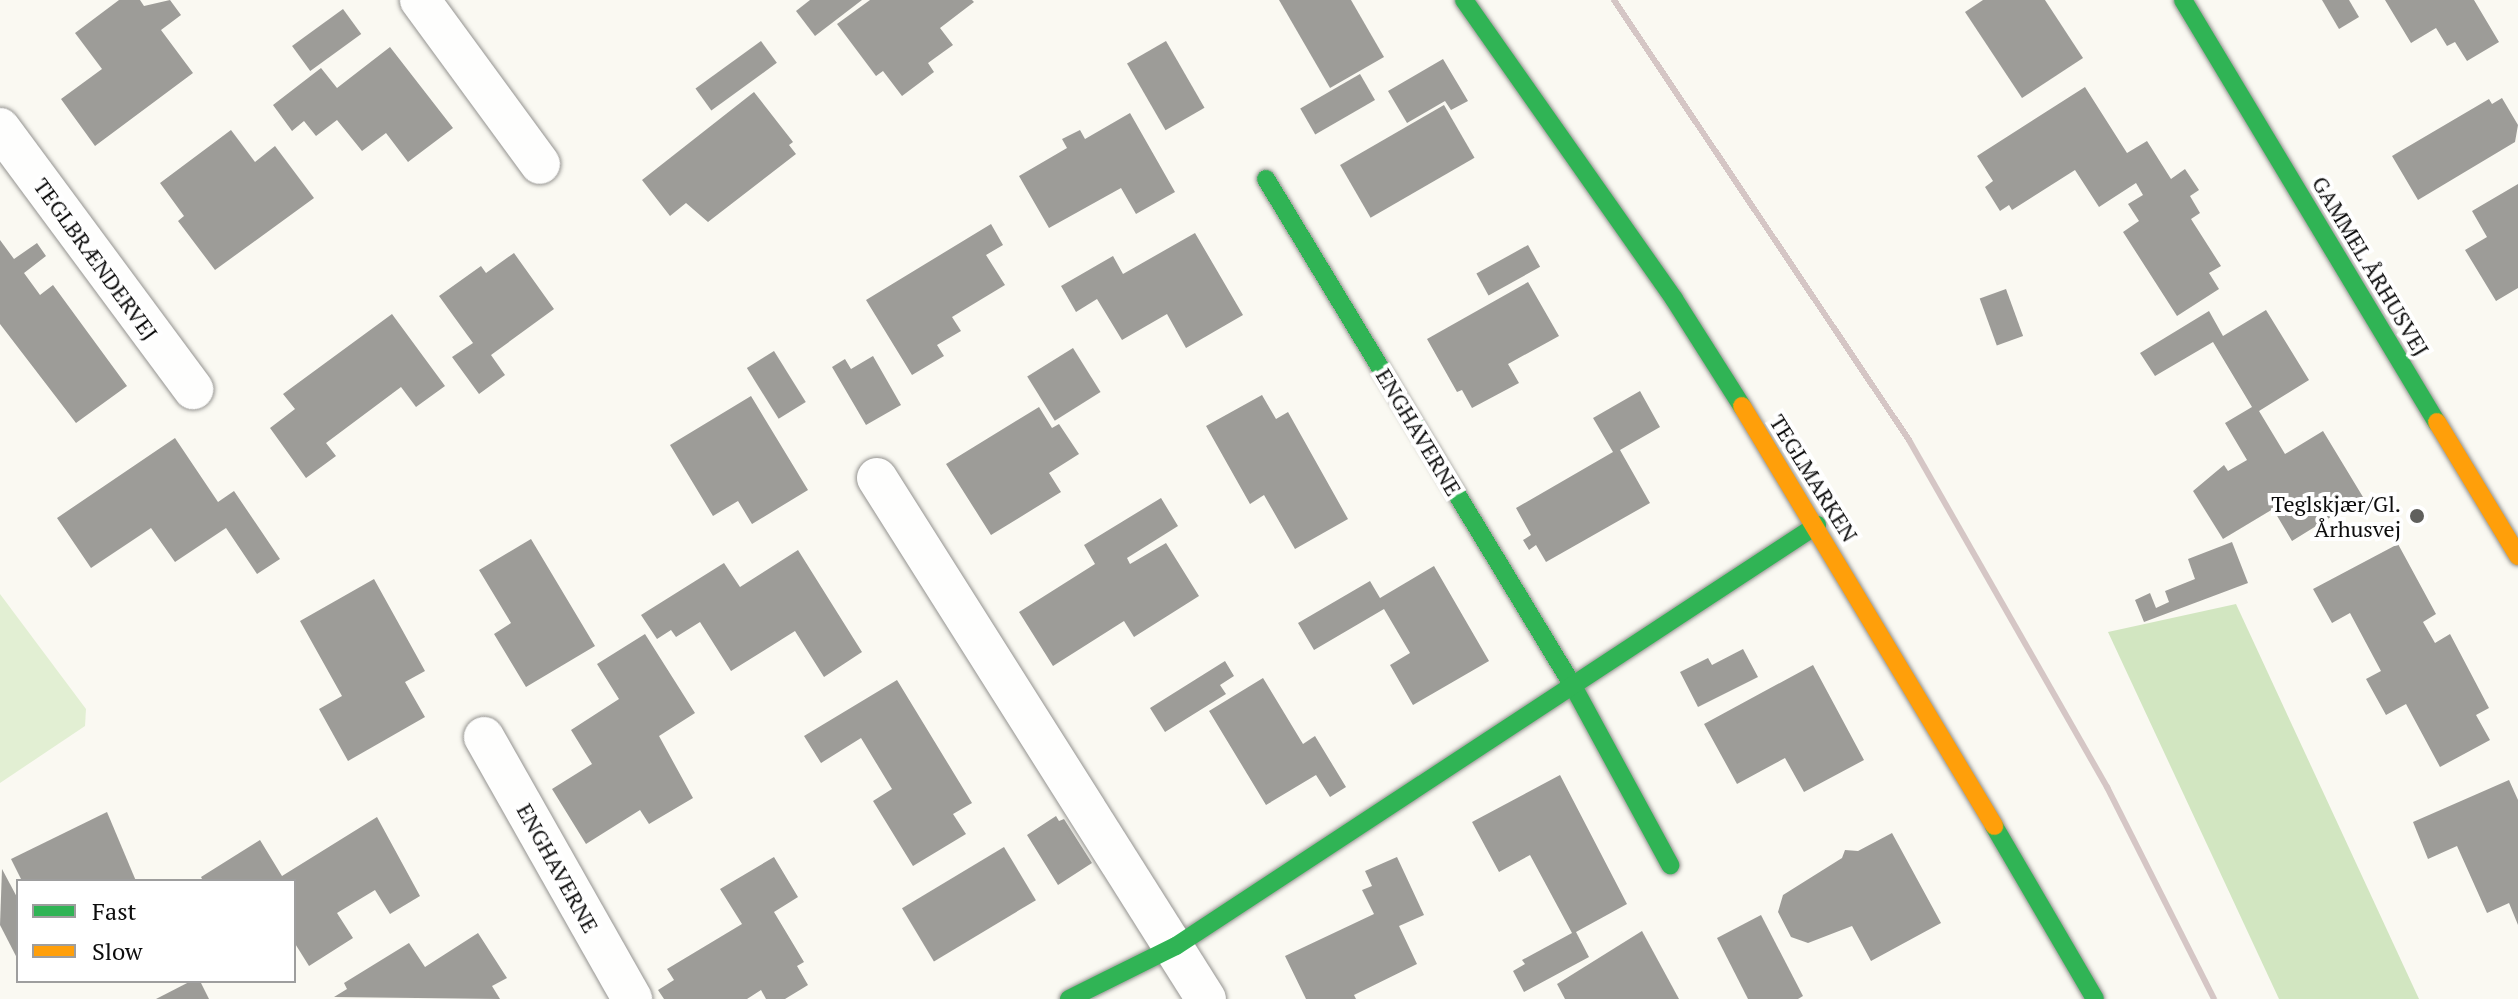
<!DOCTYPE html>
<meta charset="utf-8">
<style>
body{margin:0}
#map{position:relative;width:2518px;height:999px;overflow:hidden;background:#faf9f2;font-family:"PT Serif",serif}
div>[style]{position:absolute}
.green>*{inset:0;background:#e2efd3}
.forest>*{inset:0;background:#d2e6c1}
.building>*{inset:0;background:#9d9c98;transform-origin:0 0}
.roads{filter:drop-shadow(0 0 2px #949390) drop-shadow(0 0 2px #949390)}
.street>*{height:40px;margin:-20px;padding:0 20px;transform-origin:20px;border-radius:20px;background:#fefefd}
.fast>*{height:18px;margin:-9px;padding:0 9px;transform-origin:9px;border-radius:9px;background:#30b455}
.slow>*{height:18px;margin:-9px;padding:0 9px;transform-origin:9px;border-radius:9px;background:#ff9f0a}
.rail>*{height:6px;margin:-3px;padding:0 3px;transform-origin:3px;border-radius:3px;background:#d5c6c5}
.dots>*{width:22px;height:22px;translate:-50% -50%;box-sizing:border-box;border:4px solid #fff;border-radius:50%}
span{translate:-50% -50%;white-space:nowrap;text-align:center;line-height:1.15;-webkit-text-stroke:8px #fff;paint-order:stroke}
.street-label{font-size:22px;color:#0d0d0d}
.poi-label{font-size:22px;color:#0d0d0d}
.right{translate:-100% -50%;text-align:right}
.legend{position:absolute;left:16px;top:879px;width:280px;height:104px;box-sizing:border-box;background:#fff;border:2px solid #9e9e9e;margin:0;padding:10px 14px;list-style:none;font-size:24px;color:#0d0d0d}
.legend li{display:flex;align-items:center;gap:16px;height:40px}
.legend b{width:40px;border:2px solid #9e9e9e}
</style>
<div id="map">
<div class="green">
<div style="clip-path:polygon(0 594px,86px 709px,85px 726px,0 783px)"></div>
</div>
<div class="forest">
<div style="clip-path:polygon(2236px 604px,2419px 999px,2279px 999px,2108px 632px)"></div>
</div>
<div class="building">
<div style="clip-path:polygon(119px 0,140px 0,144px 6px,170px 0,181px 15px,161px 30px,193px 73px,95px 146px,61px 99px,102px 69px,75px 33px)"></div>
<div style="clip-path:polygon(810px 0,862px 0,815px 36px,796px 11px)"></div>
<div style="clip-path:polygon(870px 0,972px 0,974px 2px,940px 28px,953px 45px,928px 63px,934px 72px,902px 96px,883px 71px,876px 76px,837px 24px)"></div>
<div style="clip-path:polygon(1279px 0,1351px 0,1384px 57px,1330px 88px)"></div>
<div style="clip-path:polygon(1983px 0,2045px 0,2083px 58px,2022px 98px,1965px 12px)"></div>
<div style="clip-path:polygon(2322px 0,2349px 0,2359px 17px,2339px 29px)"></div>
<div style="clip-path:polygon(2385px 0,2474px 0,2499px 42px,2467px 61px,2455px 42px,2447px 46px,2436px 28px,2411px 43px)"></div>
<div style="left:343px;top:9px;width:31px;height:63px;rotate:54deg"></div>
<div style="left:761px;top:41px;width:27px;height:81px;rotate:54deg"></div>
<div style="left:1166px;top:41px;width:77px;height:45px;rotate:60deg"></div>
<div style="clip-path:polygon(390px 47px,453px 128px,408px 162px,386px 133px,362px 151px,337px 120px,316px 136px,304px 121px,292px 131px,273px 105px,321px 68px,337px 88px)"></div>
<div style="clip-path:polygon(1443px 59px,1468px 101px,1451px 110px,1445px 101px,1407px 123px,1388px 91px)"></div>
<div style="left:1360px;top:74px;width:30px;height:69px;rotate:60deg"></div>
<div style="clip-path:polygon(2085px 87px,2127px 153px,2147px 141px,2171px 179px,2185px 169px,2199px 190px,2190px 196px,2200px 213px,2191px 219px,2221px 266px,2209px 273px,2219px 289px,2177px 316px,2123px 232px,2139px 221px,2128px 204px,2143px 195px,2136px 183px,2099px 207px,2075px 170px,2012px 210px,2009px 205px,2000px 211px,1985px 187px,1993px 181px,1977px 156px)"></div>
<div style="clip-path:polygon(754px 92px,793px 142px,789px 145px,796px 154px,708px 222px,686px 203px,670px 216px,642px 180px)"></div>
<div style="clip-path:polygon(2502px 98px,2518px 125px,2515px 142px,2418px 200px,2392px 156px,2489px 99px,2492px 104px)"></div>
<div style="left:1444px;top:105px;width:61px;height:120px;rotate:60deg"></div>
<div style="clip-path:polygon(1130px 113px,1175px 192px,1136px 214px,1121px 188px,1049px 228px,1019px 176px,1067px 148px,1062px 139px,1080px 130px,1085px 139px)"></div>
<div style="clip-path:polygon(231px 130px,255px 162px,275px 146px,314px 198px,215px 270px,178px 221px,184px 216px,160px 183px)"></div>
<div style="clip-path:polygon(2518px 184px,2518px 288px,2496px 301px,2465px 250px,2487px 237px,2472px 211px)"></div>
<div style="clip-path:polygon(991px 224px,1003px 245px,986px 255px,1005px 285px,952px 317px,961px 331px,937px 345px,944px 356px,912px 375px,866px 300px)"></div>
<div style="clip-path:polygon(1195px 233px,1243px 315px,1186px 348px,1167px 314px,1122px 340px,1097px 299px,1076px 312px,1061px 286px,1113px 256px,1123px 274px)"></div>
<div style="clip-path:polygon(0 240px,14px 259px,37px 243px,46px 256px,24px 273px,40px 295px,53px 285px,127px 386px,76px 423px,0 324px)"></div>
<div style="left:1528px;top:245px;width:25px;height:59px;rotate:61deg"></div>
<div style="clip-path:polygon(514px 253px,554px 309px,491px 355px,505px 375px,479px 394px,452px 357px,473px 343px,439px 296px,481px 266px,486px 273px)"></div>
<div style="clip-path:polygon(1528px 282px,1559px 336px,1508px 364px,1519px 383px,1472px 408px,1462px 390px,1457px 392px,1427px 339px)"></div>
<div style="left:2006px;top:289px;width:50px;height:28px;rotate:70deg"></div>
<div style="clip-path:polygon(2266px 310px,2309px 380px,2259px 411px,2285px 454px,2323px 431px,2363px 497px,2292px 541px,2273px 509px,2223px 539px,2193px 491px,2224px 465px,2228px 471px,2247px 460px,2225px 423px,2252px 407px,2213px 342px,2155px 376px,2140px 353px,2209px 311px,2223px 336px)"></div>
<div style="clip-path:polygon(392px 314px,445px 386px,416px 407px,401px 387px,326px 443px,336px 456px,306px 478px,270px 428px,295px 409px,283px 394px)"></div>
<div style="left:1073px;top:348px;width:52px;height:54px;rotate:58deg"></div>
<div style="left:774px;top:351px;width:60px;height:32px;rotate:58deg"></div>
<div style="clip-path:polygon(873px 356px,901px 405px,866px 425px,832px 367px,845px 359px,851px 369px)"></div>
<div style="clip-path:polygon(1640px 391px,1660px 427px,1620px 450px,1650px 503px,1546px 562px,1536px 545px,1529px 550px,1523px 540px,1531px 535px,1516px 508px,1613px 452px,1593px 418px)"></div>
<div style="clip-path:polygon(1262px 395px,1276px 419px,1288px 412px,1348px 519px,1295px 549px,1264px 495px,1250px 504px,1206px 426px)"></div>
<div style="clip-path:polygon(751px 396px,808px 490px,752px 524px,738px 501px,713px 516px,670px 445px)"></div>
<div style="clip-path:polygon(1039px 407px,1052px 428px,1059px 424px,1079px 454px,1049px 473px,1061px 492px,991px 535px,946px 464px)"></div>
<div style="clip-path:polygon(175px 438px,218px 502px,234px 491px,280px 559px,257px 574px,226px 528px,175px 562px,151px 528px,91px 568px,57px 518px)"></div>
<div style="clip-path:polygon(1161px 498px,1178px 526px,1127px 558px,1130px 564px,1166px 543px,1199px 596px,1134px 637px,1124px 621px,1053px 666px,1019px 612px,1095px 564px,1084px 545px)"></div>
<div style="clip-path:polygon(531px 539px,595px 646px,526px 687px,494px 634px,511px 623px,479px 570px)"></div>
<div style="clip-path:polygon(2232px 542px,2248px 583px,2144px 622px,2135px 600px,2150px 593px,2156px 608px,2169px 602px,2165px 591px,2195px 579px,2188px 559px)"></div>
<div style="clip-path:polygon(2398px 544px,2436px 614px,2423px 622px,2435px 643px,2450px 634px,2489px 708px,2476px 715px,2490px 740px,2440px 767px,2406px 704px,2386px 715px,2366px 679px,2381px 671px,2350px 613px,2332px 623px,2313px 589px)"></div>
<div style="clip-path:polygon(798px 550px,862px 652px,824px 677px,795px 631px,731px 671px,700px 622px,676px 637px,671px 630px,657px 639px,641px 615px,724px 563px,740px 587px)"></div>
<div style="clip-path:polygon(1434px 566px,1489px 661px,1413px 705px,1390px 665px,1410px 653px,1384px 609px,1314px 650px,1298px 623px,1370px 581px,1380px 598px)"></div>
<div style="clip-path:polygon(374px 579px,425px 671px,405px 682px,425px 717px,348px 761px,319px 709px,342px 696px,300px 621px)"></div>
<div style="clip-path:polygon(645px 634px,695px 713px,659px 736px,693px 798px,649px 824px,640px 810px,586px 844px,552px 789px,592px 764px,571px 730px,619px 699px,597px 664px)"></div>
<div style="clip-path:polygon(1743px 649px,1758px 677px,1698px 707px,1680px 672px,1708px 658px,1712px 665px)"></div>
<div style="clip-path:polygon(1225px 661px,1234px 676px,1220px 685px,1226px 694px,1165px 732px,1150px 708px)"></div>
<div style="clip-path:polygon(1813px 665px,1864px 760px,1804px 792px,1785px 758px,1737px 784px,1704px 724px)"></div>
<div style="clip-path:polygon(1263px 678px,1303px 744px,1315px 736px,1346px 787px,1330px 797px,1316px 775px,1266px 805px,1209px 711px)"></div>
<div style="clip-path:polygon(897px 680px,972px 803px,953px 814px,966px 834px,913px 866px,873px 801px,892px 789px,861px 738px,821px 763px,804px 736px)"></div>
<div style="clip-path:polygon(1560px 775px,1627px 904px,1576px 932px,1589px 957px,1524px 992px,1513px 971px,1525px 964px,1522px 960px,1572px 933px,1530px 855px,1499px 872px,1472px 822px)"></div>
<div style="clip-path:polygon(2509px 780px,2518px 800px,2518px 925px,2509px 903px,2487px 913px,2457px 846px,2428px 859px,2413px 822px)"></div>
<div style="clip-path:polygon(107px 812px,136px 881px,22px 881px,11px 859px)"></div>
<div style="clip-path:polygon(1056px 816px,1059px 821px,1064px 819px,1092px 863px,1058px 885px,1027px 835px)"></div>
<div style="clip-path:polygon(377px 817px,420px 896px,390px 914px,375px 890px,337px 913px,353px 938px,309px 966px,294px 942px,294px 881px,203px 881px,201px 877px,260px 840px,282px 876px)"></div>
<div style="clip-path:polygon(1892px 833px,1941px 923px,1871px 961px,1852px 926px,1808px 943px,1791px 937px,1778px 912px,1783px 895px,1842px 858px,1845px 850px,1858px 851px)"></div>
<div style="left:1004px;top:847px;width:62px;height:119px;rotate:59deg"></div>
<div style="clip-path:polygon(774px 857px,798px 897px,774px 912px,804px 962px,797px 966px,808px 985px,785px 999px,766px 999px,761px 990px,747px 999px,664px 999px,658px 990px,674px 980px,667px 969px,742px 924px,720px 889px)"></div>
<div style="clip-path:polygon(1397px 857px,1424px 915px,1399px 926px,1417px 964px,1354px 995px,1356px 999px,1306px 999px,1285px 956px,1374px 914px,1362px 890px,1372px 886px,1365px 871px)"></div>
<div style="clip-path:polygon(2px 869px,18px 899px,18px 960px,0 925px)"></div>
<div style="clip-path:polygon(1761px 915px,1803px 996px,1798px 999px,1748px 999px,1717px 938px)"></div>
<div style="clip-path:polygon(1642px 931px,1679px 999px,1565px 999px,1557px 984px)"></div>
<div style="clip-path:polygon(478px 933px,507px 978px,492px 986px,500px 999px,334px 997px,347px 989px,344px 983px,409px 943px,425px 967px)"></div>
<div style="clip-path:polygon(191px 981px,200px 981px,209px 999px,156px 999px)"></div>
</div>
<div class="roads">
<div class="street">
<div style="left:420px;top:0;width:203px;rotate:53.8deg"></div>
<div style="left:0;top:128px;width:325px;rotate:53.5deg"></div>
<div style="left:877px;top:478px;width:616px;rotate:57.73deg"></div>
<div style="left:484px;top:737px;width:301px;rotate:60.5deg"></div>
</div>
<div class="fast">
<div style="left:1464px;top:0;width:365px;rotate:54.9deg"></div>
<div style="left:1674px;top:299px;width:127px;rotate:57.6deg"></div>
<div style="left:2183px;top:0;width:493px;rotate:59deg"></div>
<div style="left:1266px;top:179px;width:593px;rotate:58.8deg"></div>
<div style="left:1573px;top:686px;width:204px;rotate:61.5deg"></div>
<div style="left:1994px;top:826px;width:200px;rotate:59.7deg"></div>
<div style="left:1069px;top:999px;width:119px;rotate:-26.4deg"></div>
<div style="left:1176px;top:946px;width:767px;rotate:-33.3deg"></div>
</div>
<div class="slow">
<div style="left:1742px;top:406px;width:490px;rotate:59deg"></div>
<div style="left:2437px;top:422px;width:157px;rotate:58.8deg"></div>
</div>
</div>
<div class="rail">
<div style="left:1614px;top:0;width:530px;rotate:56.16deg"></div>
<div style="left:1909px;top:440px;width:400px;rotate:60.3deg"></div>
<div style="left:2107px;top:787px;width:237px;rotate:63.2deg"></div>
</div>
<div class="dots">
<div style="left:2417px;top:516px;background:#60605d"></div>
</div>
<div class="street-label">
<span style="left:96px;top:259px;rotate:54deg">TEGLBRÆNDERVEJ</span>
<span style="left:2371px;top:266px;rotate:59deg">GAMMEL ÅRHUSVEJ</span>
<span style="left:1419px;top:432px;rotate:59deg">ENGHAVERNE</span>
<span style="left:1814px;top:478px;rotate:58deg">TEGLMARKEN</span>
<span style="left:558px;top:868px;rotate:61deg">ENGHAVERNE</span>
</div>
<div class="poi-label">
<span class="right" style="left:2401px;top:516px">Teglskjær/Gl.<br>Århusvej</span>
</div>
<ul class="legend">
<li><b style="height:10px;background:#30b455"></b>Fast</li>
<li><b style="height:10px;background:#ff9f0a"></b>Slow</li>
</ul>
</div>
